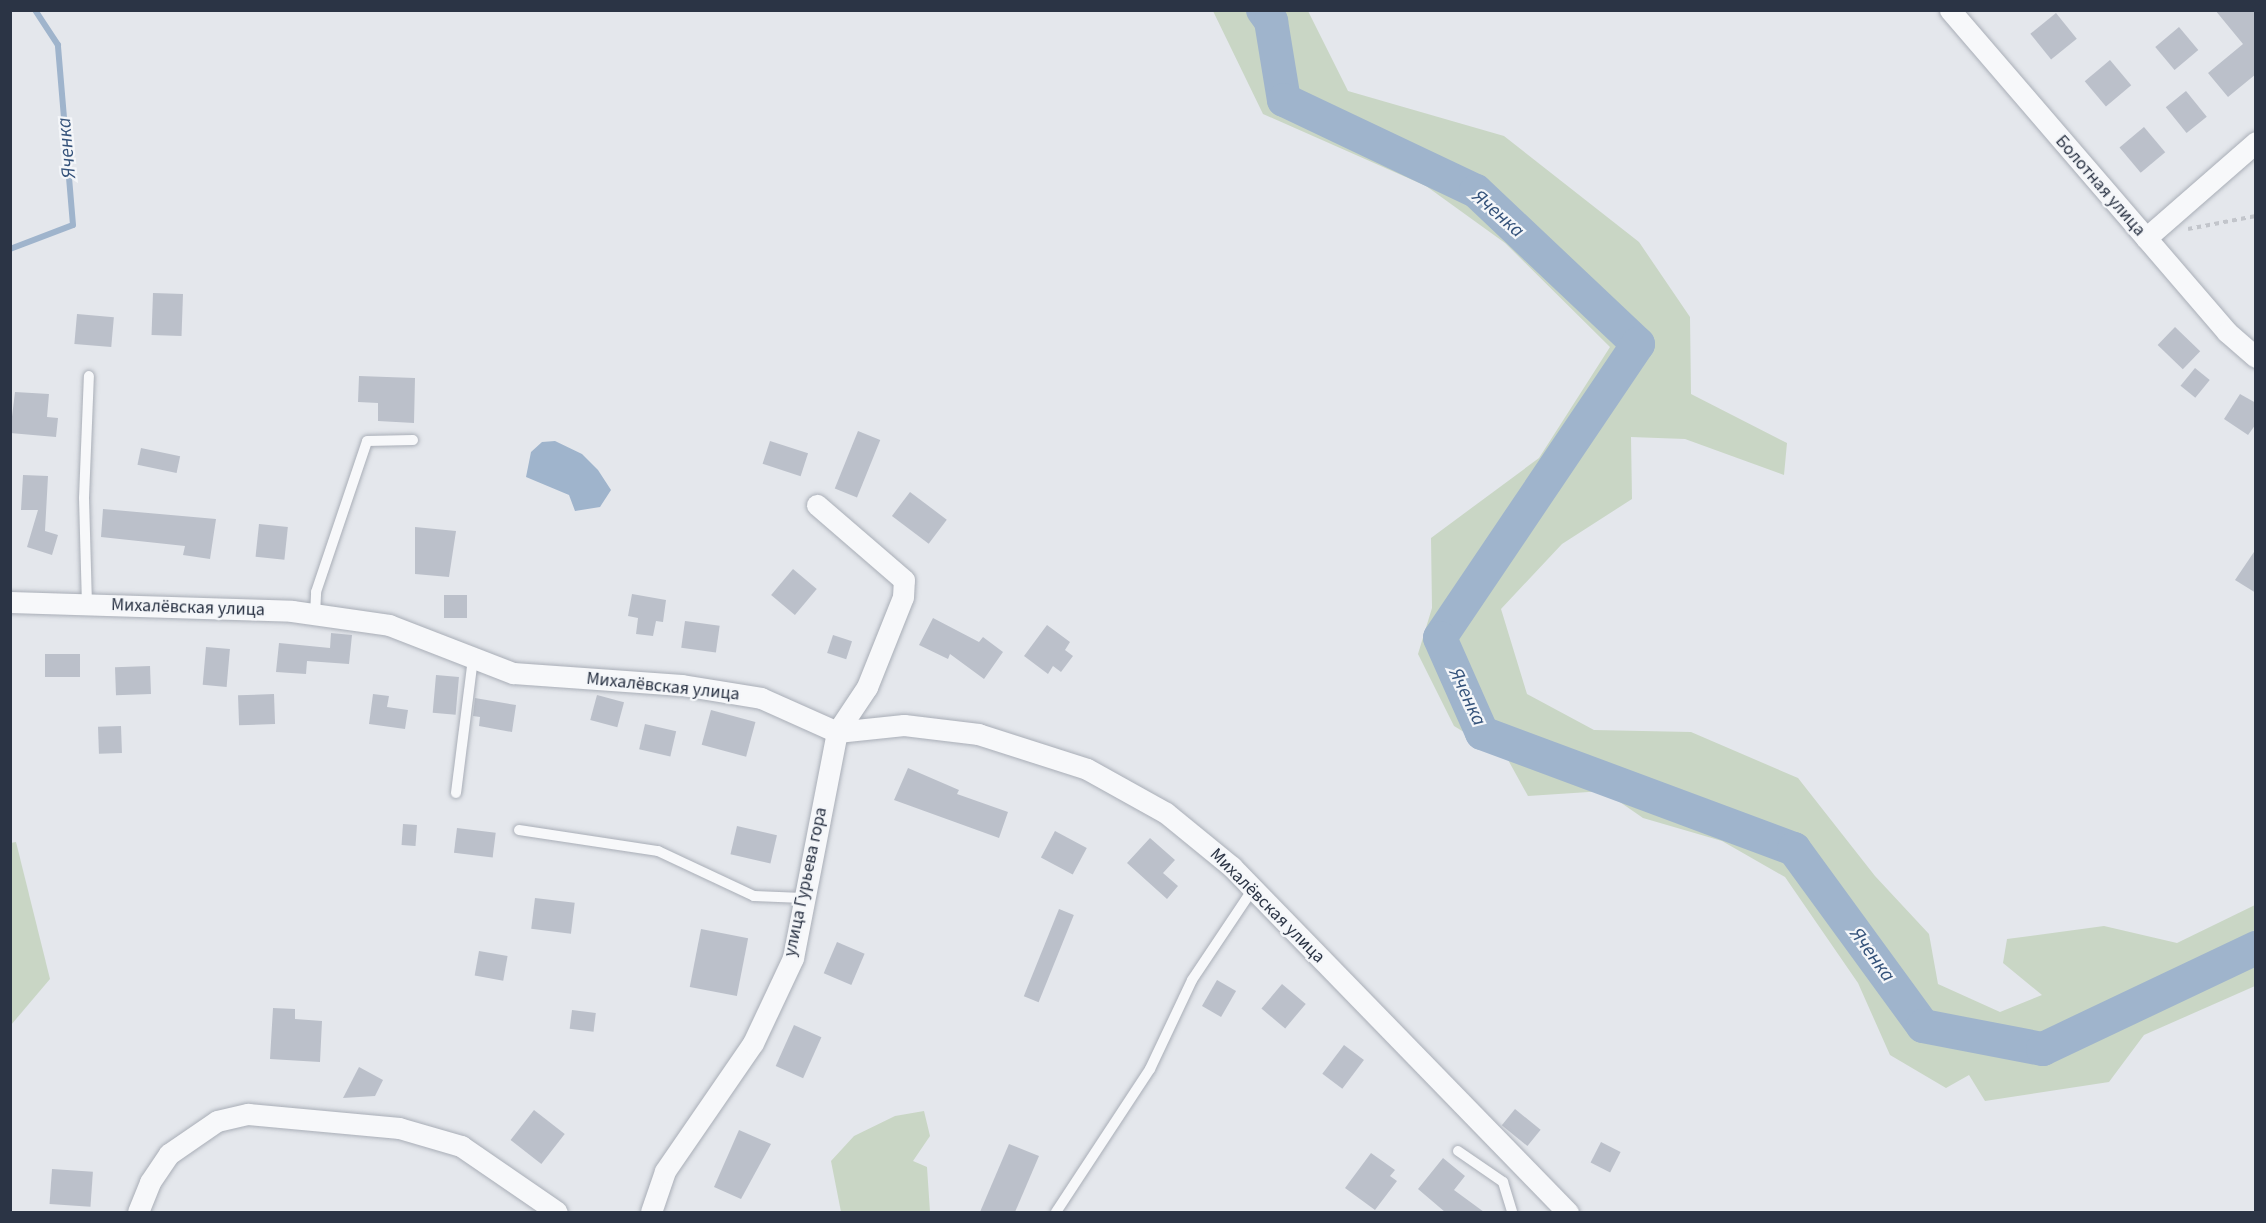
<!DOCTYPE html>
<meta charset="utf-8">
<style>
body{margin:0}
#map{position:relative;width:2266px;height:1223px;overflow:hidden;background:#e4e7ec;font-family:"Source Sans 3",sans-serif}
div>[style]{position:absolute}
.green>*{inset:0;background:#c9d6c5}
.water>*{inset:0;background:#9fb4cc}
.stream>*{height:6px;margin:-3px;padding:0 3px;transform-origin:3px;border-radius:3px;background:#9fb4cc}
.river>*{height:34px;margin:-17px;padding:0 17px;transform-origin:17px;border-radius:17px;background:#9fb4cc}
.building>*{inset:0;background:#bbc0ca;transform-origin:0 0}
.path>*{height:4px;margin-top:-2px;transform-origin:0;background:repeating-linear-gradient(90deg,#c2c5cb 0 4.5px,transparent 0 9px)}
.roads{filter:drop-shadow(0 0 2px #a9aeb7) drop-shadow(0 0 2px #a9aeb7)}
.lane>*{height:10px;margin:-5px;padding:0 5px;transform-origin:5px;border-radius:5px;background:#f7f8fa}
.street>*{height:21px;margin:-10.5px;padding:0 10.5px;transform-origin:10.5px;border-radius:10.5px;background:#f7f8fa}
span{translate:-50% -50%;white-space:nowrap;text-align:center;line-height:1.15;-webkit-text-stroke:4.5px #f4f6f9;paint-order:stroke}
.street-label{font-size:18px;color:#2b3445}
.water-label{font-size:20px;color:#34527a;font-style:italic}
.frame{position:absolute;inset:0;border:12px solid #2b3445;pointer-events:none}
</style>
<div id="map">
<div class="green">
<div style="clip-path:polygon(1213px 11px,1308px 11px,1348px 91px,1504px 136px,1639px 242px,1690px 317px,1691px 394px,1787px 443px,1784px 475px,1685px 439px,1631px 437px,1632px 499px,1562px 544px,1501px 609px,1527px 694px,1594px 730px,1691px 732px,1798px 778px,1875px 876px,1929px 934px,1938px 984px,2000px 1012px,2042px 995px,2003px 963px,2007px 939px,2104px 926px,2177px 943px,2255px 905px,2255px 986px,2144px 1035px,2109px 1082px,1985px 1101px,1969px 1075px,1946px 1088px,1890px 1055px,1858px 983px,1785px 877px,1722px 841px,1643px 818px,1604px 791px,1528px 796px,1507px 758px,1454px 726px,1418px 654px,1432px 608px,1431px 538px,1539px 458px,1610px 347px,1505px 243px,1426px 186px,1263px 114px)"></div>
<div style="clip-path:polygon(16px 842px,50px 979px,11px 1025px,10px 843px)"></div>
<div style="clip-path:polygon(924px 1111px,930px 1136px,913px 1161px,927px 1167px,930px 1212px,841px 1212px,831px 1161px,854px 1136px,895px 1116px)"></div>
</div>
<div class="water">
<div style="clip-path:polygon(555px 441px,582px 454px,598px 470px,611px 490px,600px 507px,575px 511px,569px 495px,526px 477px,531px 452px,542px 442px)"></div>
</div>
<div class="stream">
<div style="left:10px;top:249px;width:67px;rotate:-20.9deg"></div>
<div style="left:73px;top:225px;width:181px;rotate:-94.8deg"></div>
<div style="left:58px;top:45px;width:42px;rotate:-123.3deg"></div>
</div>
<div class="river">
<div style="left:1263px;top:10px;width:14px;rotate:54deg"></div>
<div style="left:1271px;top:21px;width:80px;rotate:80.7deg"></div>
<div style="left:1284px;top:100px;width:212px;rotate:25.4deg"></div>
<div style="left:1476px;top:191px;width:223px;rotate:43.4deg"></div>
<div style="left:1638px;top:344px;width:354px;rotate:124deg"></div>
<div style="left:1440px;top:638px;width:104px;rotate:66.1deg"></div>
<div style="left:1482px;top:733px;width:333px;rotate:20.4deg"></div>
<div style="left:1794px;top:849px;width:219px;rotate:53.9deg"></div>
<div style="left:1923px;top:1026px;width:122px;rotate:10.9deg"></div>
<div style="left:2043px;top:1049px;width:236px;rotate:-25.4deg"></div>
</div>
<div class="building">
<div style="clip-path:polygon(2215px 10px,2256px 10px,2256px 74px,2228px 97px,2208px 73px,2243px 44px)"></div>
<div style="left:2056px;top:13px;width:33px;height:33px;rotate:51deg"></div>
<div style="left:2179px;top:27px;width:30px;height:31px;rotate:50deg"></div>
<div style="left:2110px;top:60px;width:33px;height:33px;rotate:50deg"></div>
<div style="left:2186px;top:91px;width:33px;height:26px;rotate:51deg"></div>
<div style="left:2144px;top:127px;width:33px;height:32px;rotate:50deg"></div>
<div style="left:153px;top:293px;width:30px;height:42px;rotate:2deg"></div>
<div style="left:77px;top:314px;width:37px;height:30px;rotate:5deg"></div>
<div style="left:2175px;top:327px;width:35px;height:25px;rotate:44deg"></div>
<div style="left:2195px;top:368px;width:19px;height:23px;rotate:39deg"></div>
<div style="clip-path:polygon(359px 376px,415px 378px,414px 423px,378px 421px,378px 403px,358px 402px)"></div>
<div style="clip-path:polygon(15px 392px,49px 394px,47px 417px,58px 418px,56px 437px,10px 433px)"></div>
<div style="clip-path:polygon(2240px 394px,2256px 403px,2256px 424px,2248px 435px,2224px 419px)"></div>
<div style="left:858px;top:431px;width:24px;height:62px;rotate:22deg"></div>
<div style="left:770px;top:441px;width:40px;height:24px;rotate:18deg"></div>
<div style="left:141px;top:448px;width:40px;height:17px;rotate:12deg"></div>
<div style="clip-path:polygon(23px 475px,48px 476px,45px 531px,58px 535px,52px 555px,27px 547px,38px 510px,21px 510px)"></div>
<div style="left:910px;top:492px;width:46px;height:30px;rotate:37deg"></div>
<div style="clip-path:polygon(103px 509px,216px 519px,210px 559px,183px 555px,185px 546px,101px 537px)"></div>
<div style="left:259px;top:524px;width:29px;height:33px;rotate:6deg"></div>
<div style="clip-path:polygon(415px 527px,456px 531px,449px 577px,415px 574px)"></div>
<div style="clip-path:polygon(2256px 549px,2256px 593px,2235px 580px)"></div>
<div style="left:793px;top:569px;width:31px;height:34px;rotate:40deg"></div>
<div style="clip-path:polygon(632px 594px,666px 600px,663px 622px,656px 621px,653px 636px,636px 634px,638px 618px,628px 616px)"></div>
<div style="left:444px;top:595px;width:23px;height:23px"></div>
<div style="clip-path:polygon(933px 618px,979px 642px,983px 637px,1003px 652px,984px 679px,950px 654px,948px 659px,919px 645px)"></div>
<div style="left:685px;top:621px;width:35px;height:27px;rotate:8deg"></div>
<div style="clip-path:polygon(1047px 625px,1070px 642px,1065px 650px,1073px 656px,1061px 672px,1053px 666px,1048px 674px,1024px 656px)"></div>
<div style="clip-path:polygon(331px 633px,352px 635px,349px 664px,307px 661px,306px 674px,276px 672px,279px 643px,330px 648px)"></div>
<div style="left:833px;top:635px;width:20px;height:19px;rotate:18deg"></div>
<div style="left:206px;top:647px;width:24px;height:38px;rotate:5deg"></div>
<div style="left:80px;top:654px;width:23px;height:35px;rotate:90deg"></div>
<div style="left:150px;top:666px;width:28px;height:35px;rotate:88deg"></div>
<div style="left:436px;top:675px;width:23px;height:38px;rotate:5deg"></div>
<div style="left:274px;top:694px;width:30px;height:36px;rotate:88deg"></div>
<div style="clip-path:polygon(373px 694px,389px 696px,387px 707px,408px 710px,405px 729px,369px 724px)"></div>
<div style="left:597px;top:695px;width:28px;height:26px;rotate:15deg"></div>
<div style="clip-path:polygon(475px 698px,516px 705px,512px 732px,479px 726px,480px 717px,473px 716px)"></div>
<div style="left:711px;top:710px;width:46px;height:36px;rotate:15deg"></div>
<div style="left:645px;top:724px;width:32px;height:26px;rotate:13deg"></div>
<div style="left:121px;top:726px;width:27px;height:23px;rotate:88deg"></div>
<div style="clip-path:polygon(908px 768px,959px 790px,957px 794px,1008px 812px,999px 838px,894px 800px)"></div>
<div style="left:403px;top:824px;width:14px;height:21px;rotate:4deg"></div>
<div style="left:737px;top:826px;width:41px;height:29px;rotate:13deg"></div>
<div style="left:457px;top:828px;width:39px;height:25px;rotate:7deg"></div>
<div style="left:1055px;top:831px;width:36px;height:30px;rotate:28deg"></div>
<div style="clip-path:polygon(1150px 838px,1175px 860px,1163px 873px,1178px 886px,1167px 899px,1127px 863px)"></div>
<div style="left:535px;top:898px;width:40px;height:31px;rotate:7deg"></div>
<div style="left:1059px;top:909px;width:16px;height:94px;rotate:22deg"></div>
<div style="left:701px;top:929px;width:48px;height:59px;rotate:11deg"></div>
<div style="left:837px;top:942px;width:30px;height:34px;rotate:23deg"></div>
<div style="left:479px;top:951px;width:29px;height:25px;rotate:10deg"></div>
<div style="left:1217px;top:980px;width:22px;height:30px;rotate:30deg"></div>
<div style="left:1282px;top:984px;width:31px;height:32px;rotate:40deg"></div>
<div style="clip-path:polygon(273px 1008px,295px 1009px,295px 1019px,322px 1021px,320px 1062px,270px 1059px)"></div>
<div style="left:572px;top:1010px;width:24px;height:19px;rotate:7deg"></div>
<div style="left:794px;top:1025px;width:30px;height:45px;rotate:24deg"></div>
<div style="left:1344px;top:1045px;width:25px;height:36px;rotate:37deg"></div>
<div style="clip-path:polygon(359px 1067px,383px 1080px,375px 1096px,343px 1098px)"></div>
<div style="left:1515px;top:1109px;width:33px;height:21px;rotate:39deg"></div>
<div style="left:534px;top:1110px;width:39px;height:38px;rotate:38deg"></div>
<div style="clip-path:polygon(739px 1130px,771px 1144px,741px 1199px,714px 1187px)"></div>
<div style="left:1601px;top:1142px;width:22px;height:23px;rotate:27deg"></div>
<div style="clip-path:polygon(1009px 1144px,1039px 1156px,1015px 1212px,980px 1212px)"></div>
<div style="clip-path:polygon(1371px 1153px,1395px 1170px,1390px 1176px,1397px 1181px,1375px 1210px,1345px 1188px)"></div>
<div style="clip-path:polygon(1443px 1158px,1465px 1176px,1454px 1190px,1484px 1212px,1445px 1212px,1418px 1189px)"></div>
<div style="left:52px;top:1169px;width:41px;height:35px;rotate:4deg"></div>
</div>
<div class="path">
<div style="left:2188px;top:229px;width:69px;rotate:-10.8deg"></div>
</div>
<div class="roads">
<div class="lane">
<div style="left:87px;top:605px;width:107px;rotate:-91.6deg"></div>
<div style="left:84px;top:498px;width:122px;rotate:-87.7deg"></div>
<div style="left:315px;top:614px;width:22px;rotate:-87deg"></div>
<div style="left:316px;top:592px;width:159px;rotate:-71.3deg"></div>
<div style="left:367px;top:441px;width:46px;rotate:-1.2deg"></div>
<div style="left:456px;top:793px;width:136px;rotate:-82.8deg"></div>
<div style="left:519px;top:830px;width:141px;rotate:8.6deg"></div>
<div style="left:658px;top:851px;width:106px;rotate:25.1deg"></div>
<div style="left:754px;top:896px;width:49px;rotate:2.3deg"></div>
<div style="left:1458px;top:1151px;width:55px;rotate:34.6deg"></div>
<div style="left:1503px;top:1182px;width:31px;rotate:73deg"></div>
<div style="left:1056px;top:1212px;width:171px;rotate:-56.7deg"></div>
<div style="left:1150px;top:1069px;width:98px;rotate:-64.7deg"></div>
<div style="left:1192px;top:980px;width:110px;rotate:-56.2deg"></div>
</div>
<div class="street">
<div style="left:1950px;top:10px;width:425px;rotate:49.3deg"></div>
<div style="left:2227px;top:332px;width:38px;rotate:41deg"></div>
<div style="left:2146px;top:238px;width:146px;rotate:-41.1deg"></div>
<div style="left:10px;top:602px;width:282px;rotate:1.8deg"></div>
<div style="left:292px;top:611px;width:98px;rotate:8.2deg"></div>
<div style="left:389px;top:625px;width:133px;rotate:21.2deg"></div>
<div style="left:513px;top:673px;width:169px;rotate:4.1deg"></div>
<div style="left:682px;top:685px;width:80px;rotate:9.3deg"></div>
<div style="left:761px;top:698px;width:83px;rotate:24.1deg"></div>
<div style="left:837px;top:732px;width:67px;rotate:-6deg"></div>
<div style="left:904px;top:725px;width:75px;rotate:6.9deg"></div>
<div style="left:978px;top:734px;width:114px;rotate:17.8deg"></div>
<div style="left:1087px;top:769px;width:90px;rotate:29.1deg"></div>
<div style="left:1166px;top:813px;width:85px;rotate:39.3deg"></div>
<div style="left:1232px;top:867px;width:482px;rotate:45.8deg"></div>
<div style="left:138px;top:1212px;width:32px;rotate:-68deg"></div>
<div style="left:150px;top:1182px;width:34px;rotate:-56deg"></div>
<div style="left:169px;top:1154px;width:58px;rotate:-34.5deg"></div>
<div style="left:217px;top:1121px;width:32px;rotate:-13deg"></div>
<div style="left:248px;top:1114px;width:152px;rotate:5.3deg"></div>
<div style="left:399px;top:1128px;width:65px;rotate:16.2deg"></div>
<div style="left:461px;top:1146px;width:116px;rotate:34.5deg"></div>
<div style="left:651px;top:1212px;width:43px;rotate:-71.1deg"></div>
<div style="left:665px;top:1171px;width:155px;rotate:-55.5deg"></div>
<div style="left:753px;top:1043px;width:94px;rotate:-64.8deg"></div>
<div style="left:793px;top:958px;width:230px;rotate:-79deg"></div>
<div style="left:837px;top:732px;width:54px;rotate:-56.3deg"></div>
<div style="left:867px;top:687px;width:97px;rotate:-68.2deg"></div>
<div style="left:903px;top:597px;width:17px;rotate:-87deg"></div>
<div style="left:904px;top:580px;width:115px;rotate:-139.2deg"></div>
</div>
</div>
<div class="street-label">
<span style="left:2100px;top:186px;rotate:49deg">Болотная улица</span>
<span style="left:188px;top:608px;rotate:2deg">Михалёвская улица</span>
<span style="left:663px;top:687px;rotate:6deg">Михалёвская улица</span>
<span style="left:806px;top:882px;rotate:-78deg">улица Гурьева гора</span>
<span style="left:1267px;top:906px;rotate:45deg">Михалёвская улица</span>
</div>
<div class="water-label">
<span style="left:67px;top:148px;rotate:-95deg">Яченка</span>
<span style="left:1498px;top:214px;rotate:41deg">Яченка</span>
<span style="left:1467px;top:697px;rotate:65deg">Яченка</span>
<span style="left:1872px;top:955px;rotate:54deg">Яченка</span>
</div>
<div class="frame"></div>
</div>
